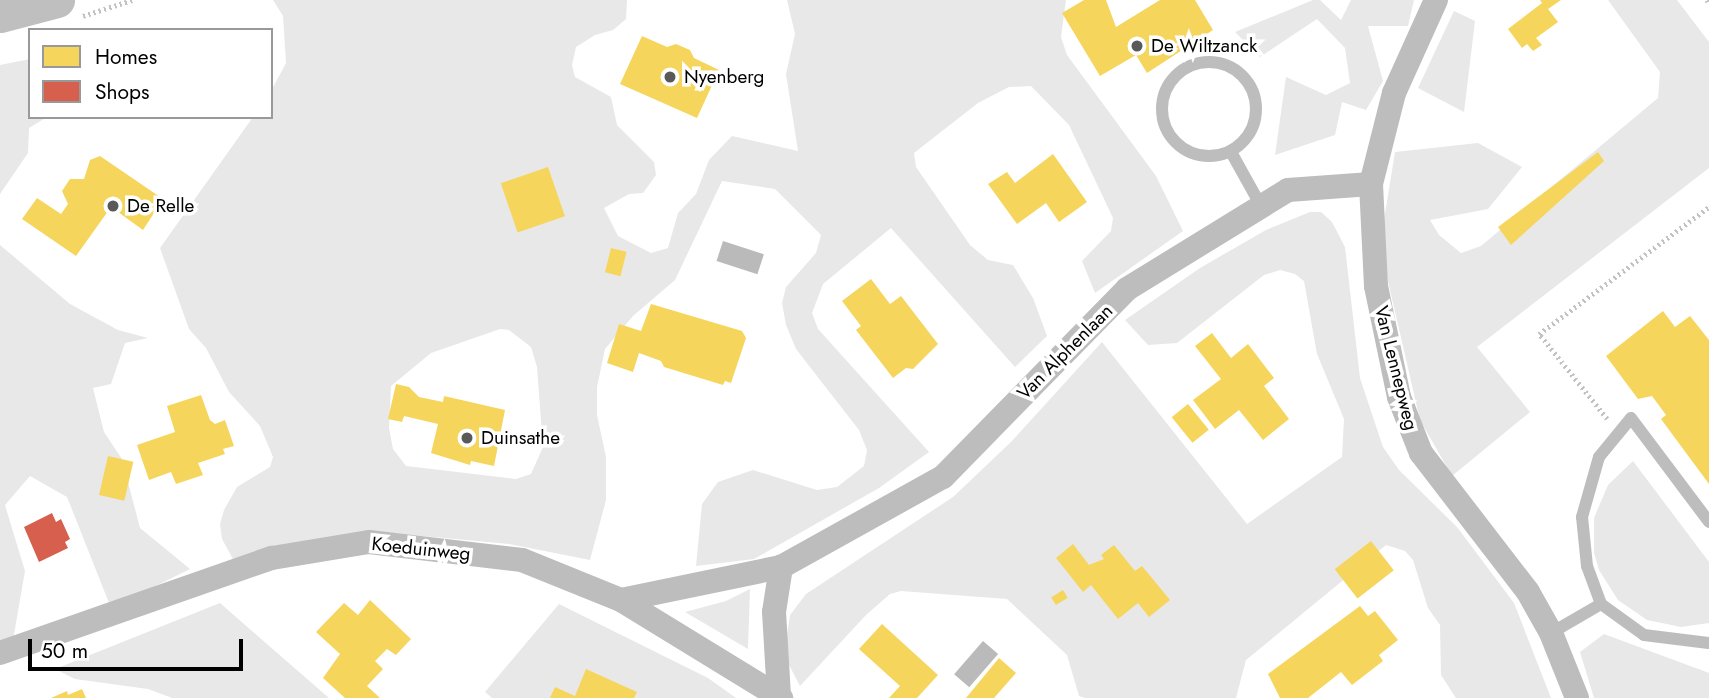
<!DOCTYPE html>
<style>
body{margin:0}
#map{position:relative;width:1709px;height:698px;overflow:hidden;background:#fff;font-family:Jost,sans-serif}
div>[style]{position:absolute}
.green>*{inset:0;background:#e8e8e8}
.water>*{inset:0;background:#bababa;transform-origin:0 0}
.homes>*{inset:0;background:#f6d55c;transform-origin:0 0}
.shops>*{inset:0;background:#d6604d}
.path>*{height:4.5px;margin-top:-2.25px;transform-origin:0;background:repeating-linear-gradient(90deg,#c2c2c2 0 2px,transparent 0 5.5px)}
.service>*{height:12px;margin:-6px;padding:0 6px;transform-origin:6px;border-radius:6px;background:#bdbdbd}
.service>.ring{margin:-6px;padding:0;box-sizing:content-box;background:none;border:12px solid #bdbdbd;border-radius:50%}
.minor>*{height:24px;margin:-12px;padding:0 12px;transform-origin:12px;border-radius:12px;background:#bdbdbd}
.secondary>*{height:35px;margin:-17.5px;padding:0 17.5px;transform-origin:17.5px;border-radius:17.5px;background:#bfbfbf}
.dots>*{width:19px;height:19px;translate:-50% -50%;box-sizing:border-box;border:4px solid #fff;border-radius:50%}
span{translate:-50% -50%;white-space:nowrap;text-align:center;line-height:1.15;-webkit-text-stroke:7px #fff;paint-order:stroke}
.poi-label{font-size:19px;color:#000}
.left{translate:0 -50%;text-align:left}
.street-label{font-size:19px;color:#000}
.legend{position:absolute;left:28px;top:28px;width:245px;height:91px;box-sizing:border-box;background:#fff;border:2px solid #999;margin:0;padding:9px 12px;list-style:none;font-size:21px;color:#000}
.legend li{display:flex;align-items:center;gap:14px;height:35px}
.legend b{width:35px;border:2px solid #999}
.scale{position:absolute;left:28px;top:639px;width:215px;height:32px;box-sizing:border-box;border:4px solid #000;border-top:0;padding-left:9px;font-size:21px;line-height:24px;white-space:nowrap;color:#000;-webkit-text-stroke:5px #fff;paint-order:stroke}
</style>
<div id="map">
<div class="green">
<div style="clip-path:polygon(evenodd,273px 0,627px 0,626px 19px,613px 30px,595px 35px,576px 47px,572px 65px,575px 77px,611px 97px,617px 125px,654px 162px,656px 175px,643px 193px,629px 194px,604px 208px,618px 236px,651px 253px,668px 248px,678px 213px,696px 194px,709px 160px,732px 136px,798px 151px,786px 74px,795px 34px,787px 0,1066px 0,1061px 37px,1067px 55px,1156px 176px,1183px 231px,1095px 293px,1082px 261px,1111px 231px,1113px 218px,1069px 125px,1031px 86px,1009px 87px,978px 103px,914px 153px,916px 167px,970px 245px,988px 260px,1013px 265px,1033px 298px,1047px 336px,1015px 367px,891px 228px,823px 284px,812px 313px,818px 329px,929px 452px,879px 488px,754px 559px,696px 566px,702px 504px,718px 482px,753px 470px,817px 490px,837px 487px,864px 466px,867px 450px,859px 430px,796px 349px,786px 325px,782px 303px,786px 287px,816px 253px,821px 235px,775px 189px,722px 181px,675px 280px,633px 316px,605px 349px,597px 387px,597px 415px,606px 457px,606px 500px,590px 560px,509px 544px,412px 535px,233px 559px,222px 539px,220px 524px,224px 510px,237px 487px,270px 467px,273px 457px,260px 426px,229px 392px,206px 348px,189px 329px,160px 248px,253px 117px,271px 117px,271px 91px,286px 63px,283px 16px,273px 0,500px 329px,509px 330px,531px 347px,537px 367px,543px 447px,531px 474px,516px 479px,406px 466px,393px 449px,389px 428px,391px 386px,431px 353px,500px 329px)"></div>
<div style="clip-path:polygon(1313px 0,1320px 0,1341px 20px,1351px 0,1414px 0,1408px 26px,1368px 26px,1383px 81px,1366px 110px,1342px 102px,1335px 135px,1275px 155px,1286px 77px,1326px 95px,1350px 83px,1345px 48px,1317px 19px,1260px 57px,1235px 32px)"></div>
<div style="clip-path:polygon(1608px 0,1677px 0,1709px 42px,1709px 168px,1477px 347px,1530px 412px,1452px 476px,1420px 420px,1384px 264px,1384px 220px,1395px 152px,1478px 143px,1522px 167px,1488px 209px,1430px 220px,1439px 235px,1461px 253px,1481px 246px,1658px 98px,1660px 72px)"></div>
<div style="clip-path:polygon(1454px 11px,1475px 21px,1464px 112px,1418px 88px)"></div>
<div style="clip-path:polygon(30px 59px,30px 117px,47px 117px,29px 128px,28px 153px,0 194px,0 65px)"></div>
<div style="clip-path:polygon(1310px 212px,1321px 212px,1332px 222px,1345px 247px,1360px 378px,1383px 447px,1399px 470px,1457px 527px,1514px 603px,1551px 698px,1456px 698px,1441px 675px,1440px 625px,1428px 608px,1413px 560px,1405px 551px,1386px 545px,1246px 660px,1236px 698px,1085px 698px,1079px 696px,1067px 655px,1007px 599px,901px 591px,890px 594px,866px 615px,800px 686px,787px 661px,786px 642px,790px 615px,806px 594px,953px 497px,1011px 442px,1102px 342px,1247px 524px,1342px 457px,1344px 419px,1317px 354px,1304px 281px,1295px 274px,1280px 270px,1264px 275px,1177px 343px,1148px 345px,1125px 320px,1200px 268px,1266px 230px)"></div>
<div style="clip-path:polygon(0 245px,70px 304px,118px 330px,148px 338px,125px 343px,111px 384px,93px 388px,104px 432px,122px 459px,140px 528px,190px 569px,111px 608px,67px 497px,30px 476px,5px 505px,25px 571px,12px 646px,0 649px)"></div>
<div style="clip-path:polygon(1633px 461px,1709px 562px,1709px 623px,1681px 627px,1647px 620px,1618px 600px,1599px 570px,1594px 553px,1594px 518px,1608px 485px)"></div>
<div style="clip-path:polygon(750px 589px,748px 649px,685px 612px,726px 601px)"></div>
<div style="clip-path:polygon(220px 603px,329px 698px,172px 698px,148px 689px,75px 679px,55px 669px)"></div>
<div style="clip-path:polygon(559px 604px,708px 678px,736px 698px,492px 698px,485px 692px)"></div>
<div style="clip-path:polygon(1604px 634px,1709px 673px,1709px 698px,1594px 698px,1580px 652px)"></div>
</div>
<div class="water">
<div style="left:723px;top:241px;width:43px;height:21px;rotate:18deg"></div>
<div style="left:983px;top:641px;width:20px;height:44px;rotate:41deg"></div>
</div>
<div class="homes">
<div style="clip-path:polygon(1084px 0,1106px 0,1116px 27px,1160px 0,1195px 0,1213px 30px,1147px 73px,1136px 55px,1100px 76px,1062px 13px)"></div>
<div style="clip-path:polygon(1540px 0,1561px 0,1548px 9px,1558px 22px,1536px 38px,1542px 45px,1533px 51px,1527px 44px,1522px 48px,1508px 29px,1542px 3px)"></div>
<div style="clip-path:polygon(642px 36px,667px 47px,676px 44px,690px 50px,694px 58px,719px 70px,697px 118px,620px 84px)"></div>
<div style="clip-path:polygon(1598px 152px,1604px 161px,1511px 245px,1498px 227px)"></div>
<div style="clip-path:polygon(1053px 154px,1087px 202px,1059px 222px,1046px 203px,1017px 224px,988px 184px,1007px 172px,1015px 183px)"></div>
<div style="clip-path:polygon(100px 156px,163px 199px,143px 230px,111px 207px,76px 256px,22px 219px,37px 198px,61px 214px,68px 204px,62px 191px,70px 179px,84px 179px,90px 160px)"></div>
<div style="left:548px;top:167px;width:52px;height:50px;rotate:71deg"></div>
<div style="left:611px;top:248px;width:16px;height:25px;rotate:14deg"></div>
<div style="clip-path:polygon(871px 279px,890px 304px,901px 296px,938px 344px,913px 369px,906px 368px,893px 378px,856px 330px,861px 326px,842px 301px)"></div>
<div style="clip-path:polygon(651px 304px,742px 331px,746px 338px,731px 383px,725px 381px,723px 385px,664px 367px,661px 361px,639px 353px,633px 372px,607px 363px,619px 324px,641px 331px)"></div>
<div style="clip-path:polygon(1663px 311px,1675px 327px,1690px 316px,1709px 340px,1709px 484px,1661px 419px,1666px 415px,1652px 396px,1638px 399px,1606px 356px)"></div>
<div style="clip-path:polygon(1212px 333px,1231px 358px,1248px 344px,1274px 378px,1264px 386px,1289px 419px,1263px 440px,1239px 410px,1215px 429px,1193px 400px,1221px 379px,1195px 346px)"></div>
<div style="clip-path:polygon(396px 384px,409px 387px,419px 397px,443px 402px,444px 396px,505px 410px,494px 466px,471px 461px,470px 465px,431px 453px,438px 424px,404px 416px,402px 422px,388px 419px)"></div>
<div style="clip-path:polygon(201px 395px,210px 420px,215px 424px,225px 420px,234px 446px,223px 449px,225px 454px,198px 463px,203px 475px,176px 484px,171px 472px,149px 480px,137px 445px,175px 432px,167px 406px)"></div>
<div style="left:1188px;top:404px;width:33px;height:21px;rotate:51deg"></div>
<div style="left:108px;top:456px;width:26px;height:40px;rotate:13deg"></div>
<div style="left:1371px;top:541px;width:37px;height:46px;rotate:52deg"></div>
<div style="clip-path:polygon(1073px 544px,1089px 565px,1104px 559px,1101px 555px,1114px 545px,1135px 571px,1142px 566px,1170px 600px,1149px 617px,1138px 603px,1118px 619px,1091px 585px,1083px 592px,1056px 558px)"></div>
<div style="left:1063px;top:590px;width:9px;height:14px;rotate:58deg"></div>
<div style="clip-path:polygon(370px 600px,411px 639px,396px 655px,387px 649px,375px 661px,383px 669px,367px 686px,380px 698px,345px 698px,323px 678px,340px 654px,316px 632px,344px 603px,358px 615px)"></div>
<div style="clip-path:polygon(1360px 606px,1368px 616px,1375px 611px,1398px 640px,1379px 655px,1383px 661px,1352px 685px,1341px 672px,1308px 698px,1280px 698px,1268px 674px)"></div>
<div style="clip-path:polygon(882px 624px,938px 675px,917px 698px,889px 698px,900px 686px,859px 649px)"></div>
<div style="clip-path:polygon(999px 658px,1016px 673px,994px 698px,966px 698px)"></div>
<div style="clip-path:polygon(586px 669px,637px 692px,634px 698px,550px 698px,555px 687px,575px 696px)"></div>
<div style="clip-path:polygon(82px 689px,86px 698px,51px 698px,67px 691px,68px 695px)"></div>
</div>
<div class="shops">
<div style="clip-path:polygon(52px 513px,56px 522px,61px 519px,70px 539px,65px 542px,68px 548px,39px 562px,24px 527px)"></div>
</div>
<div class="path">
<div style="left:1707px;top:0;width:4px;rotate:56deg"></div>
<div style="left:83px;top:16px;width:52px;rotate:-18.1deg"></div>
<div style="left:1607px;top:419px;width:109px;rotate:-128.7deg"></div>
<div style="left:1539px;top:334px;width:212px;rotate:-36.8deg"></div>
</div>
<div class="service">
<div class="ring" style="left:1162px;top:62px;width:82px;height:82px"></div>
<div style="left:1231px;top:152px;width:62px;rotate:60.9deg"></div>
<div style="left:1601px;top:604px;width:40px;rotate:-110.2deg"></div>
<div style="left:1587px;top:566px;width:49px;rotate:-95.8deg"></div>
<div style="left:1582px;top:517px;width:62px;rotate:-74.2deg"></div>
<div style="left:1599px;top:457px;width:50px;rotate:-50.6deg"></div>
<div style="left:1631px;top:418px;width:130px;rotate:53.1deg"></div>
<div style="left:1551px;top:633px;width:58px;rotate:-30.1deg"></div>
<div style="left:1601px;top:604px;width:53px;rotate:35.8deg"></div>
<div style="left:1644px;top:635px;width:65px;rotate:7deg"></div>
</div>
<div class="minor">
<div style="left:1436px;top:0;width:102px;rotate:114.3deg"></div>
<div style="left:1394px;top:93px;width:94px;rotate:104.2deg"></div>
<div style="left:1371px;top:184px;width:102px;rotate:87.2deg"></div>
<div style="left:1376px;top:286px;width:113px;rotate:78.3deg"></div>
<div style="left:1399px;top:397px;width:60px;rotate:68.6deg"></div>
<div style="left:1421px;top:453px;width:175px;rotate:52.4deg"></div>
<div style="left:1528px;top:592px;width:47px;rotate:60.7deg"></div>
<div style="left:1551px;top:633px;width:70px;rotate:68.2deg"></div>
<div style="left:621px;top:600px;width:163px;rotate:-11.7deg"></div>
<div style="left:781px;top:567px;width:185px;rotate:-29.1deg"></div>
<div style="left:943px;top:477px;width:263px;rotate:-45.6deg"></div>
<div style="left:1127px;top:289px;width:189px;rotate:-31.6deg"></div>
<div style="left:1288px;top:190px;width:83px;rotate:-4.1deg"></div>
<div style="left:0;top:653px;width:288px;rotate:-19.3deg"></div>
<div style="left:272px;top:558px;width:98px;rotate:-9.4deg"></div>
<div style="left:369px;top:542px;width:154px;rotate:6.7deg"></div>
<div style="left:522px;top:560px;width:107px;rotate:22deg"></div>
<div style="left:621px;top:600px;width:188px;rotate:31.5deg"></div>
<div style="left:779px;top:696px;width:84px;rotate:-93.4deg"></div>
<div style="left:774px;top:612px;width:46px;rotate:-81.2deg"></div>
</div>
<div class="secondary">
<div style="left:0;top:15px;width:59px;rotate:-14.7deg"></div>
</div>
<div class="dots">
<div style="left:1137px;top:46px;background:#595959"></div>
<div style="left:670px;top:77px;background:#595959"></div>
<div style="left:113px;top:206px;background:#595959"></div>
<div style="left:467px;top:438px;background:#595959"></div>
</div>
<div class="poi-label">
<span class="left" style="left:1151px;top:46px">De Wiltzanck</span>
<span class="left" style="left:684px;top:77px">Nyenberg</span>
<span class="left" style="left:127px;top:206px">De Relle</span>
<span class="left" style="left:481px;top:438px">Duinsathe</span>
</div>
<div class="street-label">
<span style="left:1065px;top:352px;rotate:-45deg">Van Alphenlaan</span>
<span style="left:1396px;top:368px;rotate:76deg">Van Lennepweg</span>
<span style="left:421px;top:549px;rotate:6deg">Koeduinweg</span>
</div>
<ul class="legend">
<li><b style="height:19px;background:#f6d55c"></b>Homes</li>
<li><b style="height:19px;background:#d6604d"></b>Shops</li>
</ul>
<div class="scale">50 m</div>
</div>
